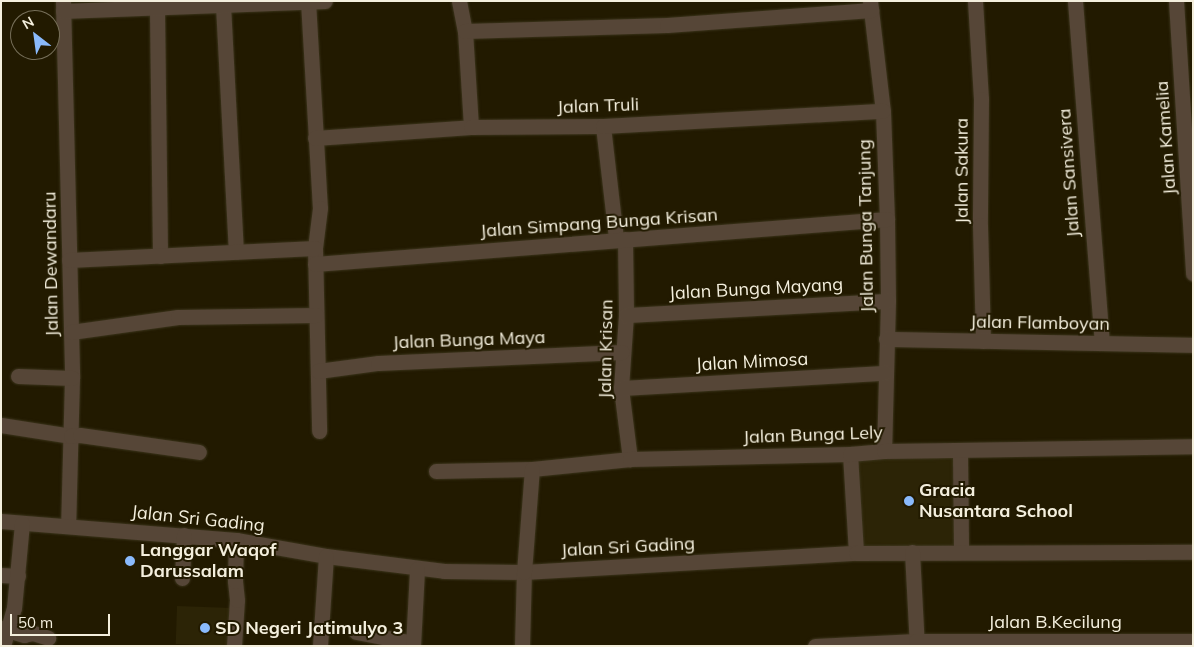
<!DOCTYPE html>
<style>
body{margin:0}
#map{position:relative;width:1194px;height:647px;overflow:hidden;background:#221a00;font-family:Mulish,sans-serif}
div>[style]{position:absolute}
.built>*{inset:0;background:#2c2406;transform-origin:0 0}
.roads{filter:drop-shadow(0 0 1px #3b341b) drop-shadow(0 0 1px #3b341b)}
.minor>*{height:15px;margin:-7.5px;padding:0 7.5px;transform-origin:7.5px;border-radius:7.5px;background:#564637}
.dots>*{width:14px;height:14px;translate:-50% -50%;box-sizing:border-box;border:2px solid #221a00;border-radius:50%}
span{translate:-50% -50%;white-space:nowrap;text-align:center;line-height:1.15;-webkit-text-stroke:4px #221a00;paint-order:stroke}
.street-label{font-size:18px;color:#f4efdd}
.poi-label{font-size:18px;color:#f4efdd;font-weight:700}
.left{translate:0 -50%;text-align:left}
.frame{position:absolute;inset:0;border:2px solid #f4efdd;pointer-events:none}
.north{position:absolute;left:10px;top:10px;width:50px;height:50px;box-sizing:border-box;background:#221a00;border:1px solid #766f58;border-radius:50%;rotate:330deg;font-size:14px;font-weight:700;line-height:20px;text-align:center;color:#f4efdd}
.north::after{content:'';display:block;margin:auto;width:18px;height:22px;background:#8abafc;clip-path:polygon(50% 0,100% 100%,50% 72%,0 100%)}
.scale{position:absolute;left:10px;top:614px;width:100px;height:22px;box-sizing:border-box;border:2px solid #f4efdd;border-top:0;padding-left:6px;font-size:15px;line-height:18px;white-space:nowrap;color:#f4efdd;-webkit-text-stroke:4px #221a00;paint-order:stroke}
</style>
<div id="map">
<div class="built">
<div style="clip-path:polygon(950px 455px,954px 458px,954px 547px,864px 547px,857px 462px,859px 459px)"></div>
<div style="left:232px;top:608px;width:38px;height:55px;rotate:92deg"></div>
</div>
<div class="roads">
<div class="minor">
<div style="left:63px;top:1px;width:377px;rotate:88.6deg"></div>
<div style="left:72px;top:378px;width:148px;rotate:91.5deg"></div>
<div style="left:308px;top:1px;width:207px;rotate:86.7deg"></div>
<div style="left:320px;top:208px;width:40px;rotate:97.1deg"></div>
<div style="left:315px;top:248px;width:183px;rotate:88.7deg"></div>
<div style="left:459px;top:1px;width:31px;rotate:79deg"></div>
<div style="left:465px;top:31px;width:96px;rotate:86.4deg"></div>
<div style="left:870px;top:1px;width:111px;rotate:83.3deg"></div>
<div style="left:883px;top:111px;width:108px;rotate:87.9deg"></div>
<div style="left:887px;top:219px;width:82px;rotate:89.3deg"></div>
<div style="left:888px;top:301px;width:150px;rotate:91.5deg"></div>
<div style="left:975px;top:1px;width:98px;rotate:86.5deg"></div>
<div style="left:981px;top:99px;width:126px;rotate:90.5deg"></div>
<div style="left:980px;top:225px;width:116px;rotate:88.5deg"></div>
<div style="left:1075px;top:1px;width:343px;rotate:85.5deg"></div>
<div style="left:1176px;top:1px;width:273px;rotate:86.4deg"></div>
<div style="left:223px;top:5px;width:247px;rotate:87deg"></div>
<div style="left:157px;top:9px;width:247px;rotate:89.3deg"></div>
<div style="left:63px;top:11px;width:262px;rotate:-2.2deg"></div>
<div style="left:465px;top:31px;width:202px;rotate:-1.7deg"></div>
<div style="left:667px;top:25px;width:205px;rotate:-4.2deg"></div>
<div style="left:603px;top:126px;width:114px;rotate:83.4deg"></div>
<div style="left:315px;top:138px;width:156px;rotate:-4deg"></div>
<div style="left:471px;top:127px;width:132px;rotate:-0.4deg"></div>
<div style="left:603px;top:126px;width:280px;rotate:-3.1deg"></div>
<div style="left:625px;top:239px;width:76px;rotate:89.2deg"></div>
<div style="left:626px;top:315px;width:73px;rotate:93.9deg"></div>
<div style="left:621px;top:388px;width:72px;rotate:82.8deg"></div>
<div style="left:69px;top:260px;width:246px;rotate:-2.8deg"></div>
<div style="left:315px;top:264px;width:574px;rotate:-4.5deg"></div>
<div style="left:626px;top:315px;width:262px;rotate:-3.1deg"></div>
<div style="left:71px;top:332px;width:108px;rotate:-8deg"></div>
<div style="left:178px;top:317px;width:138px;rotate:-0.8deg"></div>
<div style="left:886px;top:339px;width:307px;rotate:1.1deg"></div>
<div style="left:318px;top:371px;width:61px;rotate:-7.6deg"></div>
<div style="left:378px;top:363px;width:244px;rotate:-2.6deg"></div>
<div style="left:18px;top:376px;width:54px;rotate:2.1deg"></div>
<div style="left:621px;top:388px;width:264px;rotate:-3.3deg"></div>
<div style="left:1px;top:425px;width:71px;rotate:8.9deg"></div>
<div style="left:71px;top:436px;width:9px;rotate:-6deg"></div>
<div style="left:80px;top:435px;width:120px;rotate:8.1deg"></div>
<div style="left:960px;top:451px;width:100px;rotate:89.4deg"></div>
<div style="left:850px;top:454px;width:99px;rotate:86.5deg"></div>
<div style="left:436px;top:471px;width:96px;rotate:-1.2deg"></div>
<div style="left:532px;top:469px;width:99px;rotate:-5.8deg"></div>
<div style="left:630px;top:459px;width:220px;rotate:-1.3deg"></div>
<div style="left:850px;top:454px;width:34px;rotate:-5deg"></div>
<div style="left:884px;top:451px;width:309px;rotate:-0.9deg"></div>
<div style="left:1px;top:521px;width:236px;rotate:4.6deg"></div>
<div style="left:236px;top:540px;width:91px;rotate:10.1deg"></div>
<div style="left:326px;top:556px;width:119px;rotate:7.2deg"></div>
<div style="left:444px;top:571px;width:80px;rotate:0.7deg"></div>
<div style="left:524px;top:572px;width:333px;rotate:-3.3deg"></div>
<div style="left:856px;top:553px;width:337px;rotate:-0.2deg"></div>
<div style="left:912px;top:552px;width:94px;rotate:87deg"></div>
<div style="left:1px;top:575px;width:17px;rotate:3deg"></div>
<div style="left:182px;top:578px;width:43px;rotate:-87.3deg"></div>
<div style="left:1px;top:628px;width:24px;rotate:17deg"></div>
<div style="left:24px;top:635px;width:9px;rotate:-13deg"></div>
<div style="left:33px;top:633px;width:16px;rotate:18deg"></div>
<div style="left:356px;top:632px;width:58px;rotate:10.9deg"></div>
<div style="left:3px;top:646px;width:40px;rotate:-74deg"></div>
<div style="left:14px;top:608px;width:85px;rotate:-84.6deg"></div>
<div style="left:234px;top:646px;width:46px;rotate:-86.3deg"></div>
<div style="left:237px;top:600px;width:19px;rotate:-96deg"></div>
<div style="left:235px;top:581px;width:41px;rotate:-88.6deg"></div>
<div style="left:320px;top:646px;width:90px;rotate:-86.2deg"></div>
<div style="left:413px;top:646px;width:77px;rotate:-87deg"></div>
<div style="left:522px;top:646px;width:74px;rotate:-88.5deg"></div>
<div style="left:524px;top:572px;width:103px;rotate:-85.6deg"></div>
<div style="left:815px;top:646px;width:101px;rotate:-2.8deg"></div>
<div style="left:916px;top:641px;width:277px"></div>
</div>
</div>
<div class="dots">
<div style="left:909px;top:501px;background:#8abafc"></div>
<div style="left:130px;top:561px;background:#8abafc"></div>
<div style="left:205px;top:628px;background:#8abafc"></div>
</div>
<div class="street-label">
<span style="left:598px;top:106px;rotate:-2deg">Jalan Truli</span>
<span style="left:1166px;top:138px;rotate:-94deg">Jalan Kamelia</span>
<span style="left:962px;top:171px;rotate:-90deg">Jalan Sakura</span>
<span style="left:1069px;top:173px;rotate:-94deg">Jalan Sansivera</span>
<span style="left:599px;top:223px;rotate:-4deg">Jalan Simpang Bunga Krisan</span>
<span style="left:866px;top:226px;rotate:-91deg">Jalan Bunga Tanjung</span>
<span style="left:51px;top:264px;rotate:-91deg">Jalan Dewandaru</span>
<span style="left:756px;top:289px;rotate:-3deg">Jalan Bunga Mayang</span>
<span style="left:1040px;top:323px;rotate:1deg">Jalan Flamboyan</span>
<span style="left:469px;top:340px;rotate:-2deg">Jalan Bunga Maya</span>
<span style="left:606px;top:349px;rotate:-89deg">Jalan Krisan</span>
<span style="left:752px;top:362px;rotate:-3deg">Jalan Mimosa</span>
<span style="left:813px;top:435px;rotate:-2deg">Jalan Bunga Lely</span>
<span style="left:198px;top:519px;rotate:6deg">Jalan Sri Gading</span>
<span style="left:628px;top:547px;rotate:-3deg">Jalan Sri Gading</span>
<span style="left:1055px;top:622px">Jalan B.Kecilung</span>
</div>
<div class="poi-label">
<span class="left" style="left:919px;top:501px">Gracia<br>Nusantara School</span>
<span class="left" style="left:140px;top:561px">Langgar Waqof<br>Darussalam</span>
<span class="left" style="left:215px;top:628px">SD Negeri Jatimulyo 3</span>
</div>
<div class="frame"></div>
<div class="north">N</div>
<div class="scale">50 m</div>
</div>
